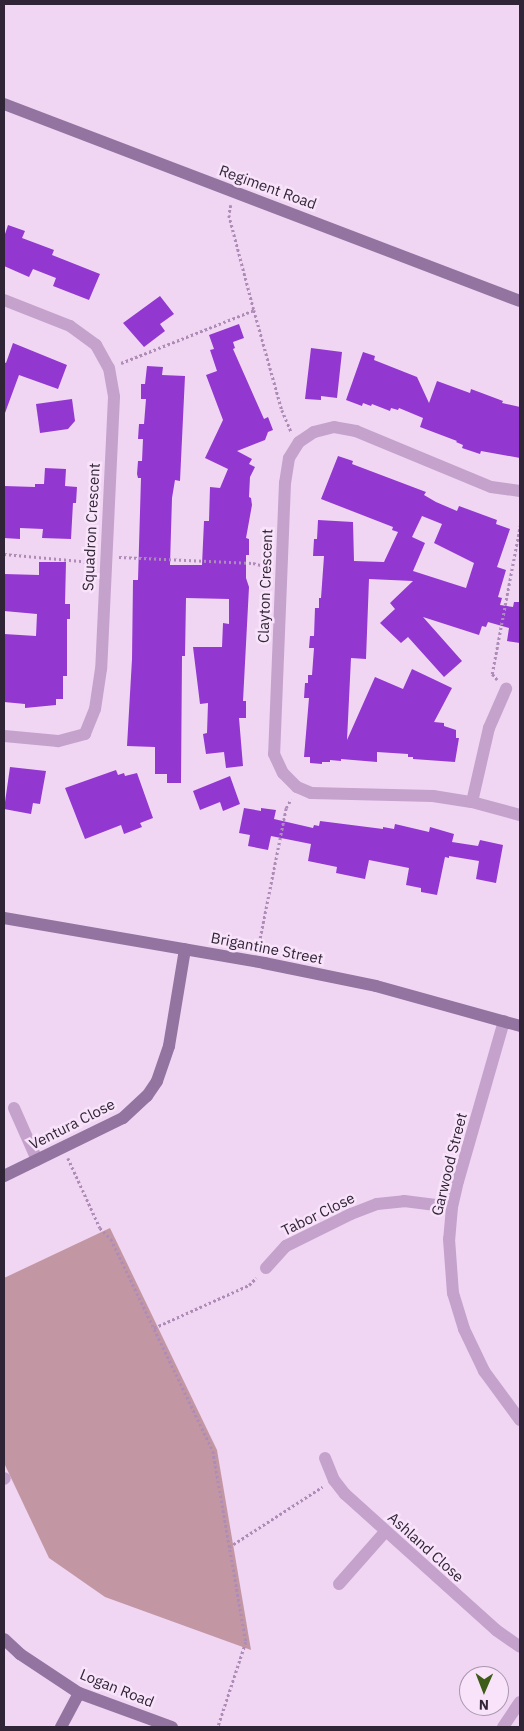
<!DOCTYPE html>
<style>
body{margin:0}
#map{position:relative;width:524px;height:1731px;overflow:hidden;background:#f0d6f3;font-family:"IBM Plex Sans",sans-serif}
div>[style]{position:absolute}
.green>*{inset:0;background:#c396a4}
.building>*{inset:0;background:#9337d1}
.path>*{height:2.5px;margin-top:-1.25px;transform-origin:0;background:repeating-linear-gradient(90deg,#ae8cb8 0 2.5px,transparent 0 5px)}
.street>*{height:12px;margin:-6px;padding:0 6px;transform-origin:6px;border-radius:6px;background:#c4a2cc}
.secondary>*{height:12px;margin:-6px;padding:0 6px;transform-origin:6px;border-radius:6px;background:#9373a0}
span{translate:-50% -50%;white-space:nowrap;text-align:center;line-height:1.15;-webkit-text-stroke:5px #f8e3fb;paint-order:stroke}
.street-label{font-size:15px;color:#302536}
.frame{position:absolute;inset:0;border:5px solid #302536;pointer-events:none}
.north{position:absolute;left:459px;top:1666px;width:50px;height:50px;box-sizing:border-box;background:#f8e3fb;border:1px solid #a897ac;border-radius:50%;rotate:181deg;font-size:14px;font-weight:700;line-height:20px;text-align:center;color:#302536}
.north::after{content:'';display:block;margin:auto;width:18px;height:22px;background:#3e5b17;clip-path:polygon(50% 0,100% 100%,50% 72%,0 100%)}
</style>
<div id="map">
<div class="green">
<div style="clip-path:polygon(110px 1228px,217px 1450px,251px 1650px,105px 1597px,49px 1558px,4px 1463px,4px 1278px)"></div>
</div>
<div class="building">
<div style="clip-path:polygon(8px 225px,25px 231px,22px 238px,54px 250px,52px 255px,100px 274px,89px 300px,53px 286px,56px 278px,33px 269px,29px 277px,4px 266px,4px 237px)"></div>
<div style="clip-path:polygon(160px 296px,174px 314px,160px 324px,165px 331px,144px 347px,123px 323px)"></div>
<div style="clip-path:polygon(239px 324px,244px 338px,233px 342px,235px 348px,233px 349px,264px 419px,268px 417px,273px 430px,268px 432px,265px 440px,237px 451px,252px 459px,249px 464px,255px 467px,250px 477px,249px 497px,251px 498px,252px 505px,246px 538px,249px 539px,249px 555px,246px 555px,246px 578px,249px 587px,243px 701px,246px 701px,246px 718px,239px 718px,243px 766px,226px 768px,224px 752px,206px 754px,203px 734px,207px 733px,208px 703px,200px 704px,193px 647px,222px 647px,223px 623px,229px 624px,229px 599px,186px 598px,185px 656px,182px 656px,181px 783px,167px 783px,167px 774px,155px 774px,155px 747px,127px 746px,132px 659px,133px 580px,138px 580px,141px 478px,138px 478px,137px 474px,138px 461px,142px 461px,143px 439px,138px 439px,139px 424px,144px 424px,146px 399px,141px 399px,141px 384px,145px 384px,147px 366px,163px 367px,162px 375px,185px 376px,180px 481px,175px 480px,172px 498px,170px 565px,202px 565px,204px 521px,209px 521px,210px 487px,220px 488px,228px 469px,205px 458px,223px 420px,206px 375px,217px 371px,210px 350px,214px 349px,209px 335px)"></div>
<div style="clip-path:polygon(13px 343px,67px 365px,58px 389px,19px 375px,5px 413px,4px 362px,6px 363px)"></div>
<div style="clip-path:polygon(311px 348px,342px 352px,337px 398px,321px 396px,321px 400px,305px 399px)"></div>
<div style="clip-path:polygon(363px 352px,375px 356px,374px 360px,417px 377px,429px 403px,437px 381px,470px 393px,471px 389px,503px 401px,502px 403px,520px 407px,520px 458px,481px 451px,480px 454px,462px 448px,463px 445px,456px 442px,457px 441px,420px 427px,423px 418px,399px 408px,398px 410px,391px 408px,390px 411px,372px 404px,371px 406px,363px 403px,362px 406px,346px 400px)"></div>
<div style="clip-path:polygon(72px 399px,75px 421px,68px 429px,40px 433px,36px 404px)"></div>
<div style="clip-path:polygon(evenodd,338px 456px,353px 461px,352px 464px,426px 492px,424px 495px,436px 502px,457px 511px,459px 506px,497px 520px,496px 524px,510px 529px,497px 567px,506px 570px,498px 597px,502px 598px,500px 605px,513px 607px,514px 602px,520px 602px,520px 643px,507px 641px,509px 628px,488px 622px,486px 627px,482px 626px,479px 635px,423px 617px,462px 661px,444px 677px,408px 637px,401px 643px,380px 623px,395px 609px,390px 603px,413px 581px,369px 579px,366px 659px,351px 658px,347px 740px,375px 677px,403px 689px,412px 669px,452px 688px,434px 722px,444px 723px,444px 726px,456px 730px,456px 738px,459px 738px,455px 762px,413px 759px,413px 757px,408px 757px,408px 754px,377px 752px,377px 762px,341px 759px,341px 761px,330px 760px,330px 762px,322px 762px,322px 764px,310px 763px,310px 757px,304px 757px,309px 698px,304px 698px,305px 683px,308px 683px,308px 675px,312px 675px,314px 648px,309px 648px,310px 636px,314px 636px,315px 608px,319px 608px,319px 598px,321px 598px,324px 556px,313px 556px,314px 539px,317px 539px,318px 520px,353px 522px,354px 561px,384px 562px,398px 532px,392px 530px,393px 527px,321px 499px,338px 456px,422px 516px,442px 524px,434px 543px,474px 563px,466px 588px,413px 571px,425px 543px,412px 537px,422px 516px)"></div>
<div style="clip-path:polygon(45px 468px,66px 469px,65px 486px,77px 487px,76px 503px,73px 503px,71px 539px,42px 538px,43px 529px,20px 528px,20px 539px,4px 538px,4px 486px,35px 487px,35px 484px,44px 484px)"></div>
<div style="clip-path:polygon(39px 562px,66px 562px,65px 604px,70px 604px,70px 619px,67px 619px,67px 676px,63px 676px,63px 699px,56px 699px,56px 705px,25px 708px,25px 704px,4px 702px,4px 634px,36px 636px,37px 614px,4px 611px,4px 574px,39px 575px)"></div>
<div style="clip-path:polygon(10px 767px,46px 771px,40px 804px,33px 803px,31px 814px,4px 809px)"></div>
<div style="clip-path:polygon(116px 770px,118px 775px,124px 773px,125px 776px,137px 773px,153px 818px,140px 823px,142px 827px,124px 834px,121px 825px,85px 839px,65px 788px)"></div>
<div style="clip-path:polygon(230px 776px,240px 804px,223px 811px,220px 802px,200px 810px,193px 791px)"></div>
<div style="clip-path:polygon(244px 808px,261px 811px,261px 808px,276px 810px,274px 819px,313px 828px,314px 825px,319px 826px,320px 821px,383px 829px,383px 827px,394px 829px,395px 824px,429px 832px,430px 827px,454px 834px,452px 842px,478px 846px,480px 840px,503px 845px,496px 883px,476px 879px,479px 861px,449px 856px,449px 858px,445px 857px,437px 895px,421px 892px,421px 888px,406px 885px,409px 868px,369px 860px,365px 879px,336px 873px,337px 867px,308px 861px,311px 844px,271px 836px,268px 850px,248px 846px,250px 835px,239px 833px)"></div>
</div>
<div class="path">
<div style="left:231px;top:205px;width:10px;rotate:101deg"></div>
<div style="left:229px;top:215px;width:98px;rotate:75.3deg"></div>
<div style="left:254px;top:310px;width:104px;rotate:74.4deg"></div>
<div style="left:282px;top:410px;width:23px;rotate:67deg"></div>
<div style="left:121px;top:363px;width:143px;rotate:-21.7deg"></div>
<div style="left:4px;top:554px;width:88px;rotate:5.2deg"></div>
<div style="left:119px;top:557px;width:134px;rotate:2.6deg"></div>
<div style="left:253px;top:563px;width:16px;rotate:15deg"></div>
<div style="left:497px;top:680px;width:8px;rotate:-130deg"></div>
<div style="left:492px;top:674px;width:151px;rotate:-79.3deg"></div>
<div style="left:261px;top:950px;width:7px;rotate:-106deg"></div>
<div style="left:259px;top:943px;width:138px;rotate:-78.7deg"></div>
<div style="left:286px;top:808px;width:10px;rotate:-61deg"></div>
<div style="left:68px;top:1158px;width:77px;rotate:65.4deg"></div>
<div style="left:100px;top:1228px;width:16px;rotate:45deg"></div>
<div style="left:111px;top:1239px;width:235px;rotate:64.3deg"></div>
<div style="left:213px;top:1451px;width:194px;rotate:80.2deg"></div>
<div style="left:246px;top:1642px;width:89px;rotate:108.2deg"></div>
<div style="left:154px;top:1328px;width:104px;rotate:-24.4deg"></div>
<div style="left:249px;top:1285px;width:10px;rotate:-45deg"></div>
<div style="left:229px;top:1547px;width:111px;rotate:-32.8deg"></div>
</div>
<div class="street">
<div style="left:4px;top:300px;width:71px;rotate:21.5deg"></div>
<div style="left:70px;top:326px;width:32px;rotate:36deg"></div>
<div style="left:96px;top:345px;width:26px;rotate:61deg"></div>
<div style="left:109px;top:368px;width:29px;rotate:80deg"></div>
<div style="left:114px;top:397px;width:272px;rotate:92.7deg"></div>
<div style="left:101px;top:669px;width:40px;rotate:98.5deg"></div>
<div style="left:95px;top:709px;width:27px;rotate:112deg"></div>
<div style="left:85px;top:734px;width:28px;rotate:165deg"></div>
<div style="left:58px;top:741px;width:54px;rotate:-174.7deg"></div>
<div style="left:520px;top:491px;width:29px;rotate:-172deg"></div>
<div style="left:491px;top:487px;width:146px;rotate:-157.5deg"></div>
<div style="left:356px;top:431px;width:22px;rotate:-170deg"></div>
<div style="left:334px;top:427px;width:21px;rotate:166deg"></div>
<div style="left:314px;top:432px;width:18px;rotate:146deg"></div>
<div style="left:299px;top:442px;width:19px;rotate:122deg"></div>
<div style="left:289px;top:458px;width:25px;rotate:99deg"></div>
<div style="left:285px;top:483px;width:271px;rotate:92.3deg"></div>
<div style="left:274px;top:754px;width:21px;rotate:65deg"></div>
<div style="left:283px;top:773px;width:20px;rotate:45deg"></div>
<div style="left:297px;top:787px;width:15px;rotate:23deg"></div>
<div style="left:311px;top:793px;width:122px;rotate:1.4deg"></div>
<div style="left:433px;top:796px;width:39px;rotate:9deg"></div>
<div style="left:472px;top:802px;width:50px;rotate:15.2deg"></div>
<div style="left:472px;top:802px;width:76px;rotate:-77.1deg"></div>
<div style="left:489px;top:728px;width:43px;rotate:-66.4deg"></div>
<div style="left:504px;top:1021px;width:166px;rotate:106deg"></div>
<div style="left:458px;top:1181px;width:27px;rotate:103deg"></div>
<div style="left:452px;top:1207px;width:32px;rotate:95deg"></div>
<div style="left:449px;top:1239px;width:54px;rotate:85.8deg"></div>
<div style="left:453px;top:1293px;width:38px;rotate:73deg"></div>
<div style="left:464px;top:1329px;width:47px;rotate:64.5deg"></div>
<div style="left:484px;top:1371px;width:61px;rotate:53.7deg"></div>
<div style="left:14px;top:1108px;width:57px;rotate:66.1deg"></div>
<div style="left:266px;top:1268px;width:30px;rotate:-48deg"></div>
<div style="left:286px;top:1246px;width:72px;rotate:-26.2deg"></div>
<div style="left:351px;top:1214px;width:28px;rotate:-21deg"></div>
<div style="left:377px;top:1204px;width:27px;rotate:-6deg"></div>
<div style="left:404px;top:1201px;width:48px;rotate:7.1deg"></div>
<div style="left:325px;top:1458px;width:24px;rotate:68deg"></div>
<div style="left:334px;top:1480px;width:18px;rotate:52deg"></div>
<div style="left:345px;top:1494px;width:203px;rotate:42deg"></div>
<div style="left:496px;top:1630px;width:29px;rotate:35deg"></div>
<div style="left:4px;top:1479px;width:1px;rotate:-45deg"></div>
<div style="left:339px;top:1584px;width:69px;rotate:-48.5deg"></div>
<div style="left:503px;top:1727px;width:30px;rotate:-56deg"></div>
</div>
<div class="secondary">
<div style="left:4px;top:104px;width:552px;rotate:20.9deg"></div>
<div style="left:4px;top:918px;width:264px;rotate:9.8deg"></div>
<div style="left:264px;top:963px;width:114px;rotate:11.6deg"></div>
<div style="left:376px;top:986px;width:149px;rotate:15.5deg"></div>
<div style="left:4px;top:1176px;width:132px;rotate:-26deg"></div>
<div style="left:123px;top:1118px;width:33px;rotate:-43deg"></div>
<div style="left:147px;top:1096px;width:18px;rotate:-56deg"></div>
<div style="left:157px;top:1081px;width:37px;rotate:-71deg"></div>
<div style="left:169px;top:1046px;width:98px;rotate:-80.6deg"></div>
<div style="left:4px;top:1639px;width:22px;rotate:43deg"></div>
<div style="left:20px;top:1654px;width:71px;rotate:33.5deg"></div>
<div style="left:79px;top:1693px;width:99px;rotate:20.1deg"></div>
<div style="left:61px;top:1727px;width:38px;rotate:-62deg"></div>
</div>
<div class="street-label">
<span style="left:268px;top:187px;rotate:20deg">Regiment Road</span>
<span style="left:91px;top:527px;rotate:-87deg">Squadron Crescent</span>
<span style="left:265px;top:586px;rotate:-88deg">Clayton Crescent</span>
<span style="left:267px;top:948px;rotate:11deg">Brigantine Street</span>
<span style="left:72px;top:1124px;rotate:-27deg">Ventura Close</span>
<span style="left:449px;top:1164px;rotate:-76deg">Garwood Street</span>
<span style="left:318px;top:1214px;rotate:-26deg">Tabor Close</span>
<span style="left:426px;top:1547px;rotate:42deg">Ashland Close</span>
<span style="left:117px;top:1688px;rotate:22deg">Logan Road</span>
</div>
<div class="frame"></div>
<div class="north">N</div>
</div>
